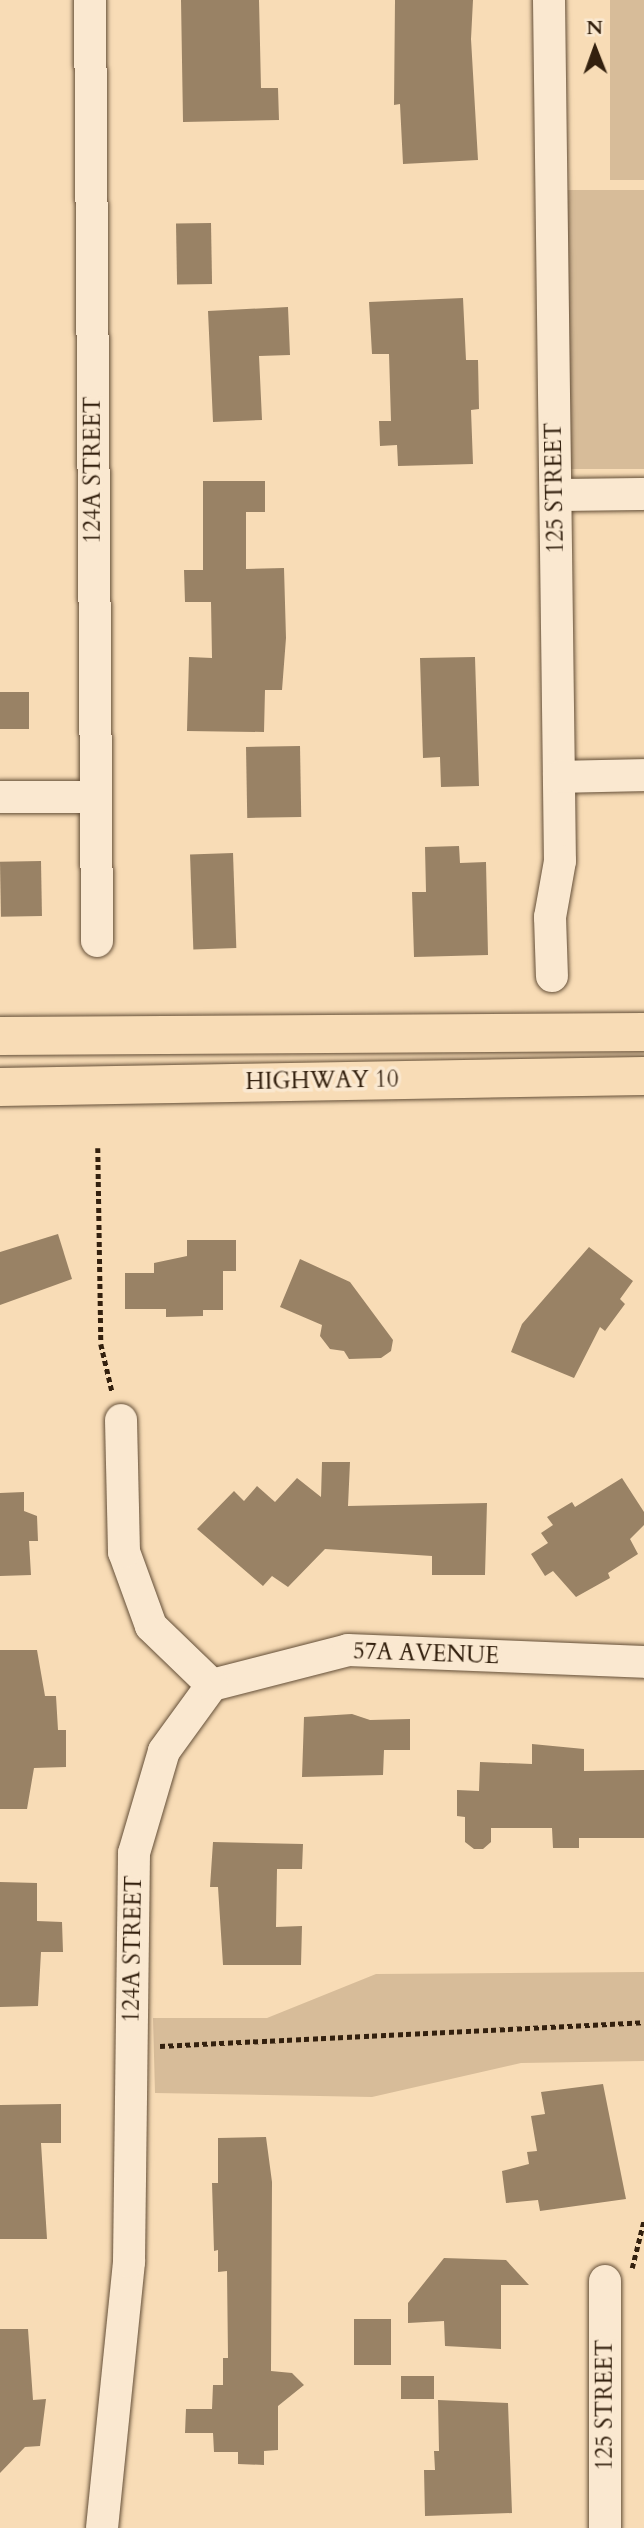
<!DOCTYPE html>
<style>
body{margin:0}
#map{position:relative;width:644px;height:2528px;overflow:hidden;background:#f8dcb6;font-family:Cardo,serif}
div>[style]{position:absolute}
.green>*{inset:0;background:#d7bc99;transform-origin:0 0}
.building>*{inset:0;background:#998265;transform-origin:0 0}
.path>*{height:4.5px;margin-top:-2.25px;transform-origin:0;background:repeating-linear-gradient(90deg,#33200e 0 5px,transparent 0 8.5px)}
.roads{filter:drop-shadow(0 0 2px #644f38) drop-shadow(0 0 2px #644f38)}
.street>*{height:32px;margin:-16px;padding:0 16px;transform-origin:16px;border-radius:16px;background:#fae8d0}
.highway>*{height:38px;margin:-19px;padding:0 19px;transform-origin:19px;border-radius:19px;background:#f8dcb6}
span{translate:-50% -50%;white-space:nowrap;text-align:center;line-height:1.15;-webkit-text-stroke:7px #fae8d0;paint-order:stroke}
.street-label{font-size:23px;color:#33200e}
.north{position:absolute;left:560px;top:14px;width:70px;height:70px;-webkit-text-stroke:5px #fae8d0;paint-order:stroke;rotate:359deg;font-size:19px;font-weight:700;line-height:28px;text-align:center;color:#33200e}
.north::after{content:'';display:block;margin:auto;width:24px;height:32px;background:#33200e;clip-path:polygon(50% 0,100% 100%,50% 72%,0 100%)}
</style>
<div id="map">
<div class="green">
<div style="left:610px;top:0;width:34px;height:180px"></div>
<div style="left:644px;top:190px;width:279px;height:81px;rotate:90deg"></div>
<div style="clip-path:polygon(644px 1972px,644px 2061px,521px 2063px,372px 2097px,155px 2093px,153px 2018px,267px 2018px,376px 1974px)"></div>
</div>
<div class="building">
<div style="clip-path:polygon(181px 0,259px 0,261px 88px,278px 88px,279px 120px,183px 122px)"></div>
<div style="clip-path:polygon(395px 0,473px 0,471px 39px,478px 160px,403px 164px,400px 104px,394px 105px)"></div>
<div style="left:211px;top:223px;width:61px;height:35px;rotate:89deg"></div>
<div style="clip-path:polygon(463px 298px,466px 360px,478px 360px,479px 409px,471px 410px,473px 464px,398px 466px,397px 445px,380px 446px,379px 421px,391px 421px,389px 354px,372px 354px,369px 302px)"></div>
<div style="clip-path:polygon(288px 307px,290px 355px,259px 356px,262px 420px,213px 422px,208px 311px)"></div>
<div style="clip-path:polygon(203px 481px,265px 481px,265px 512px,246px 512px,246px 569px,284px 568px,286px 638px,282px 690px,265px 690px,264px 732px,187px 731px,189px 657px,212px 658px,211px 602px,185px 602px,184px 570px,203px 570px)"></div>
<div style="clip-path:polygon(475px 657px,479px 786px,441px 787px,440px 757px,423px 758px,420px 658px)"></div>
<div style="left:0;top:692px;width:29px;height:37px"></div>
<div style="left:300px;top:746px;width:71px;height:54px;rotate:89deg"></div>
<div style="clip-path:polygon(459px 846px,460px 863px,486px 862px,488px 955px,414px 957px,412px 892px,426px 892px,425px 847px)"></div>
<div style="left:233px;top:853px;width:95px;height:43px;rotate:88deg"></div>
<div style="left:41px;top:861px;width:55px;height:41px;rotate:89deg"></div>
<div style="clip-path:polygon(58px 1234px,72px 1279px,0 1305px,0 1252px)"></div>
<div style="clip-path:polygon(187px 1240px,236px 1240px,236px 1271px,223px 1271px,223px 1310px,203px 1310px,203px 1316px,166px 1317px,166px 1309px,125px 1309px,125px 1273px,154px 1273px,154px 1263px,187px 1256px)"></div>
<div style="clip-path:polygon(589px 1247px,633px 1281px,620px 1299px,625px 1304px,605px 1331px,600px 1327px,574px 1378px,511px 1352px,522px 1324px)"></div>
<div style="clip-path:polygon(300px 1259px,350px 1282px,393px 1340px,391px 1351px,381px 1358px,349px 1359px,344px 1351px,330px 1349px,320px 1336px,322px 1325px,280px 1307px)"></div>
<div style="clip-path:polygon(322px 1462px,350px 1462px,348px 1506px,487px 1503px,485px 1575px,432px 1575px,432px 1556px,325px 1549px,288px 1587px,272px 1576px,263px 1586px,197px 1529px,234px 1491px,244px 1501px,257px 1486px,275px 1502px,297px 1478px,321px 1497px)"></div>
<div style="clip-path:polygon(622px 1478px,644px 1512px,644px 1525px,630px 1539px,638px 1554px,608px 1573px,610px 1578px,576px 1597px,553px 1571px,545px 1576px,531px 1554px,548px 1543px,541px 1533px,553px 1525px,547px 1517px,572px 1502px,575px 1507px)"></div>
<div style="clip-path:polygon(24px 1492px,24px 1511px,37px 1516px,38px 1541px,29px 1541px,31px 1575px,0 1576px,0 1493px)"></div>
<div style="clip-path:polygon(0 1650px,37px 1650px,45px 1696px,56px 1696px,58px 1730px,66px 1730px,66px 1767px,34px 1768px,27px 1809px,0 1809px)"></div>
<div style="clip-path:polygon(352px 1714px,370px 1720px,410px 1719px,410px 1750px,384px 1750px,383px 1775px,302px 1777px,304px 1717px)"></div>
<div style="clip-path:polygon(532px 1744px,584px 1749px,584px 1771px,644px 1770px,644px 1838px,579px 1838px,579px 1848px,553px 1848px,552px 1828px,491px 1828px,491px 1842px,483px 1849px,474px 1849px,465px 1842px,465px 1817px,457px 1816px,457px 1790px,479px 1791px,480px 1762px,532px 1764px)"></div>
<div style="clip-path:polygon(213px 1842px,303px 1844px,302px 1869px,277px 1869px,276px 1927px,302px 1926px,301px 1965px,223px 1965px,218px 1887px,210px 1887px)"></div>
<div style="clip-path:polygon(0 1882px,37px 1883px,37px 1921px,62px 1922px,63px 1952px,41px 1952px,38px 2006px,0 2007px)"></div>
<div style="clip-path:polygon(603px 2084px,626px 2199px,540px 2211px,538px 2200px,506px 2203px,502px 2171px,529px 2164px,527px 2152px,537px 2151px,531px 2116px,545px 2114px,541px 2092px)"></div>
<div style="clip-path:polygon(61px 2104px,61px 2143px,41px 2143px,47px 2239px,0 2239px,0 2105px)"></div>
<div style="clip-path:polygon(266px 2137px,272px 2182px,271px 2371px,292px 2373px,304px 2385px,278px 2406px,278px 2450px,264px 2451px,264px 2465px,238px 2464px,238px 2452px,214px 2452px,213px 2433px,185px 2433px,186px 2409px,212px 2409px,213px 2385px,223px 2385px,223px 2358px,228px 2358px,227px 2271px,218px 2272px,218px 2250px,214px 2251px,212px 2183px,218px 2183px,218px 2138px)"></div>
<div style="clip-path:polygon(444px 2258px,506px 2260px,529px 2285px,501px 2285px,501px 2349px,445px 2346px,444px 2321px,408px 2323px,408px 2303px)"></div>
<div style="left:354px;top:2319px;width:37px;height:46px"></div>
<div style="clip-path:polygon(0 2329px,28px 2329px,33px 2400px,46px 2399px,40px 2446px,25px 2447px,0 2473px)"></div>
<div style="left:401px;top:2376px;width:33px;height:23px"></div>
<div style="clip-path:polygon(438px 2400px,508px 2403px,512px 2513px,425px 2516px,424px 2470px,435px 2470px,434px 2451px,439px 2451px)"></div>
</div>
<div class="path">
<div style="left:98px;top:1148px;width:196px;rotate:89.1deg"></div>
<div style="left:101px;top:1344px;width:48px;rotate:76.8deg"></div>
<div style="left:160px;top:2046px;width:485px;rotate:-2.8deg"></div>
<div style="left:632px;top:2268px;width:49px;rotate:-76deg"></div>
</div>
<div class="roads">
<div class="street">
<div style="left:90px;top:0;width:941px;rotate:89.57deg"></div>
<div style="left:549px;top:0;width:861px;rotate:89.27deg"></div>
<div style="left:560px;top:861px;width:57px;rotate:100.1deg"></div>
<div style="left:550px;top:917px;width:59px;rotate:88.1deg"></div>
<div style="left:556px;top:495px;width:88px;rotate:-0.7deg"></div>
<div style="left:559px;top:777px;width:85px;rotate:-1.3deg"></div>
<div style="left:0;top:797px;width:96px"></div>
<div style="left:212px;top:1685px;width:140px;rotate:-14.4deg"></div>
<div style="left:348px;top:1650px;width:296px;rotate:2.3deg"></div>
<div style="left:605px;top:2281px;width:247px;rotate:90deg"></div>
<div style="left:102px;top:2528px;width:267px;rotate:-84.2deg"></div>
<div style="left:129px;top:2262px;width:409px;rotate:-89.3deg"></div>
<div style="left:134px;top:1853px;width:106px;rotate:-73.6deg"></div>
<div style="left:164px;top:1751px;width:82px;rotate:-54deg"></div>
<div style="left:212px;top:1685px;width:85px;rotate:-136deg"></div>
<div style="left:151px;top:1626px;width:79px;rotate:-110deg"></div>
<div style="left:124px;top:1552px;width:132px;rotate:-91.3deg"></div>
</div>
<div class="highway">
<div style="left:0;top:1036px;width:644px;rotate:-0.36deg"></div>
<div style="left:0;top:1087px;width:644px;rotate:-0.98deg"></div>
</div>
</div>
<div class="street-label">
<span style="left:93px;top:470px;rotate:-90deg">124A STREET</span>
<span style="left:555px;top:488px;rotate:-91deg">125 STREET</span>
<span style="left:322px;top:1081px;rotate:-1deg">HIGHWAY 10</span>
<span style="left:426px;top:1654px;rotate:2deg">57A AVENUE</span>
<span style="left:133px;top:1949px;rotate:-89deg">124A STREET</span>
<span style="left:605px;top:2405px;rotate:-90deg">125 STREET</span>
</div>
<div class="north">N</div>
</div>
